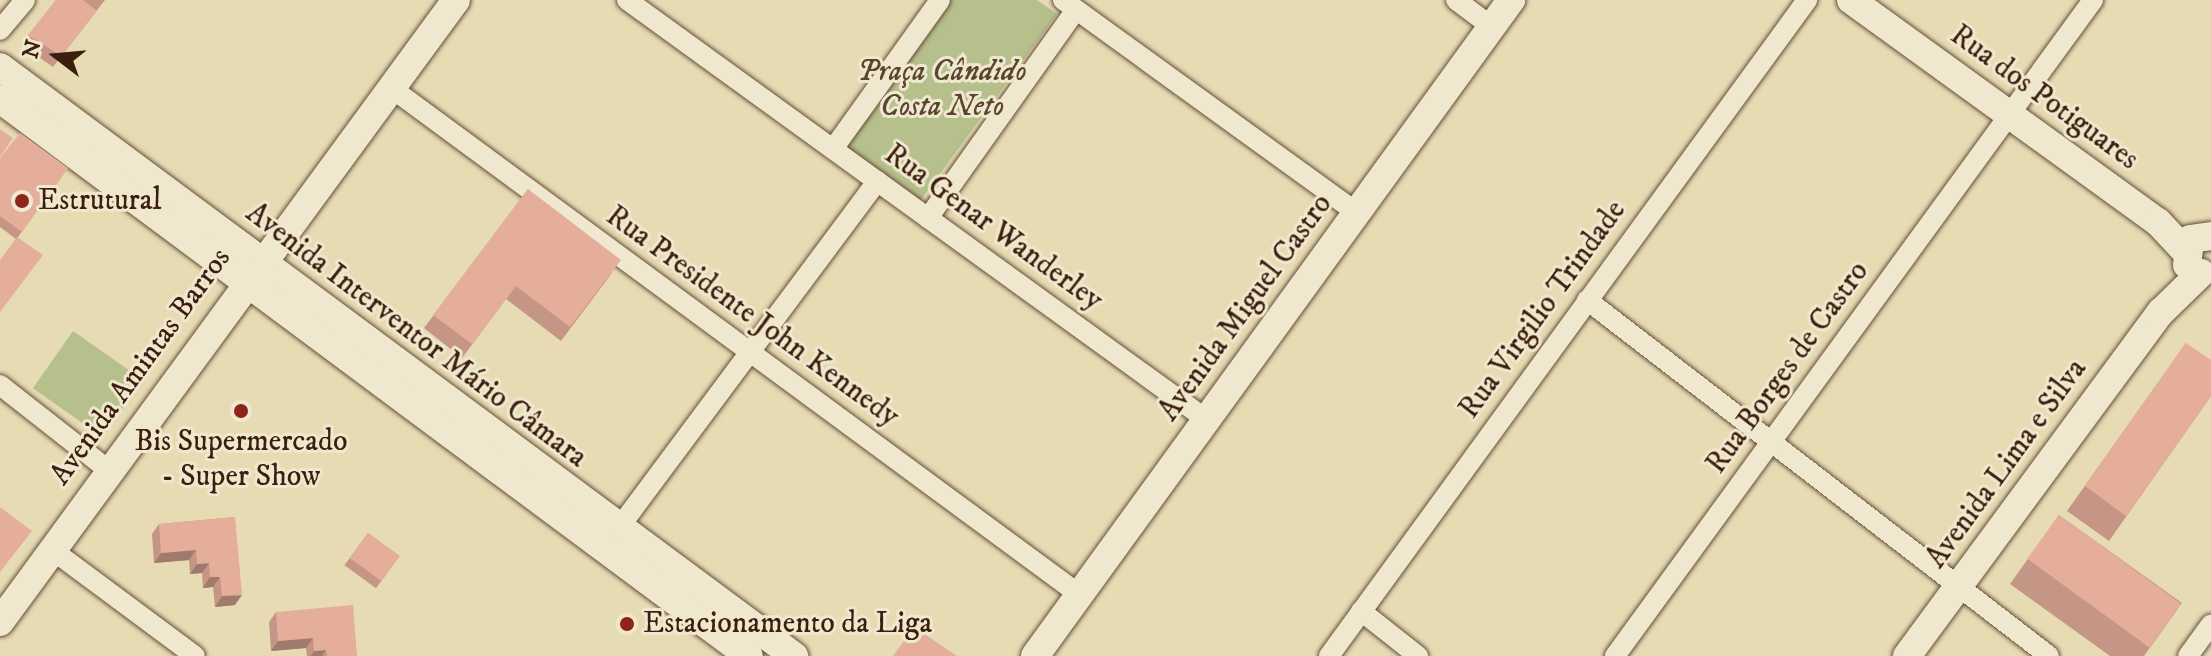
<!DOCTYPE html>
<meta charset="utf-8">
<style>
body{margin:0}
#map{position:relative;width:2211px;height:656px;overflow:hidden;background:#e7dbb4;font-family:"IM FELL DW Pica",serif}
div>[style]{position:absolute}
.green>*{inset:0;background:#b6c08c;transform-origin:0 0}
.roads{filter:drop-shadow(0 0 2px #674d38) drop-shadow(0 0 2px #674d38)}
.street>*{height:20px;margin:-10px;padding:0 10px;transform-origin:10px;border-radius:10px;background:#efe8ce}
.secondary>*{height:28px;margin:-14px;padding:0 14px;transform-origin:14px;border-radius:14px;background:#efe8ce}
.wall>*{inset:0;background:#c59685;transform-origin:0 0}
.shaded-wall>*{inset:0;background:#a07a6c}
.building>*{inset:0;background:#e5ae9b;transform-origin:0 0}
.dots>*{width:22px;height:22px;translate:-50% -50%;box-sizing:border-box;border:4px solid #efe8ce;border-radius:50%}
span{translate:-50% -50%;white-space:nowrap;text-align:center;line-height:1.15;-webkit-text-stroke:6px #efe8ce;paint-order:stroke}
.park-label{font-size:30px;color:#5a462e;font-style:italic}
.street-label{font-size:30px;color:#3c1e0e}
.poi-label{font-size:30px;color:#3c1e0e}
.left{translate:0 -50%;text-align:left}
.north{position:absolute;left:16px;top:16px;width:80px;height:80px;-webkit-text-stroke:6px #efe8ce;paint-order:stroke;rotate:286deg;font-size:22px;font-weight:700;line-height:32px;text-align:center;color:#3c1e0e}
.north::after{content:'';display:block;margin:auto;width:28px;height:36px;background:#3c1e0e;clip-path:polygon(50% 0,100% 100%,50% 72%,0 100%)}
</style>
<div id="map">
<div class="green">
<div style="clip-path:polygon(949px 0,1037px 0,1057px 14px,918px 204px,843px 149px)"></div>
<div style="left:73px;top:331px;width:85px;height:70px;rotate:35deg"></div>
</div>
<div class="roads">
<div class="street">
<div style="left:627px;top:0;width:716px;rotate:35.91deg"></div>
<div style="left:1063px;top:0;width:363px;rotate:35.9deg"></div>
<div style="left:1456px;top:0;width:45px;rotate:36.9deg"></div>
<div style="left:0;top:30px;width:39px;rotate:-50deg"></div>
<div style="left:390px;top:87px;width:857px;rotate:36.36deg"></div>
<div style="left:833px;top:149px;width:183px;rotate:-54.3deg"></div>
<div style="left:928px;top:218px;width:255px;rotate:-54.6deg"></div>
<div style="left:1587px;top:300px;width:583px;rotate:37.62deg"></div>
<div style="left:0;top:385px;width:136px;rotate:38.1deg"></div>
<div style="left:618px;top:529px;width:434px;rotate:-53.3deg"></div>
<div style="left:51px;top:549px;width:179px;rotate:36.6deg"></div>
<div style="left:1361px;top:611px;width:73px;rotate:38.3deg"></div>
<div style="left:1329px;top:656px;width:812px;rotate:-53.92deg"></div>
<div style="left:1615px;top:656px;width:812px;rotate:-53.92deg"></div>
<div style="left:2188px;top:656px;width:39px;rotate:-54deg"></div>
</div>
<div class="secondary">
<div style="left:1851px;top:0;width:379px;rotate:35.9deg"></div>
<div style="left:2158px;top:222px;width:38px;rotate:47deg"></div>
<div style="left:0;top:67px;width:989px;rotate:36.57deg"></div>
<div style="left:0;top:99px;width:933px;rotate:36.64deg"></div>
<div style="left:2187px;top:265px;width:26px;rotate:-83deg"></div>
<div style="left:2190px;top:239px;width:21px;rotate:-8deg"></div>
<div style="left:0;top:622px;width:771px;rotate:-53.75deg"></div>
<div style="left:1035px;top:656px;width:811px;rotate:-54.03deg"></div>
<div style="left:1907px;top:656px;width:428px;rotate:-53.6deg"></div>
<div style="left:2161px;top:312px;width:56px;rotate:-44.3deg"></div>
</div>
</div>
<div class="wall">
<div style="clip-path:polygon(56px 0,105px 0,53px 67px,21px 45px)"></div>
<div style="clip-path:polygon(0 158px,68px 168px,18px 237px,16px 239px,0 227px)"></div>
<div style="clip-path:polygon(528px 189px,612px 273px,561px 341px,506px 299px,462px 358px,424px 328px)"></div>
<div style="clip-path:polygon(2186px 343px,2211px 396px,2109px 541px,2067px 511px)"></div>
<div style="clip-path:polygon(2059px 515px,2182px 603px,2144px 656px,2110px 656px,2010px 584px)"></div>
<div style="clip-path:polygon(235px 517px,235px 605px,215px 607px,213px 587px,203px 588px,202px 573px,190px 574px,189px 560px,154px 563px,152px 534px,159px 524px)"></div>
<div style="left:368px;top:533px;width:39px;height:40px;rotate:36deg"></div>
<div style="clip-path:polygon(276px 612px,357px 656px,307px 656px,306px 648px,271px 651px,269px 622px)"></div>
</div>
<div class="shaded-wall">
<div style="clip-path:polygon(196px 550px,189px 560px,154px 563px,161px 553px)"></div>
<div style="clip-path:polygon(209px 563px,202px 573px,190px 574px,197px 564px)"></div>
<div style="clip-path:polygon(210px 577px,220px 577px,213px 587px,203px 588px)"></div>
<div style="clip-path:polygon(242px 595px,235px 605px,215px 607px,222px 596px)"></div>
<div style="clip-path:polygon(313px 638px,306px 648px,271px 651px,278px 641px)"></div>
<div style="clip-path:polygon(326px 650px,322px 656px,311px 656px,314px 651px)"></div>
</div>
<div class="building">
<div style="clip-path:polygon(56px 0,83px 0,97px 11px,61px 56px,28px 35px)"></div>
<div style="clip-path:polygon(0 129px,13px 138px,0 157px)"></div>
<div style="clip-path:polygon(20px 133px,68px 168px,22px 232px,0 216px,0 158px)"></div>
<div style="clip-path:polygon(528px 189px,621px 260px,570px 327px,516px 286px,472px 344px,433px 315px)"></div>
<div style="clip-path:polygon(17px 237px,43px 255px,0 312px,0 260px)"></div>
<div style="clip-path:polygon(2186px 343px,2211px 360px,2211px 396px,2126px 516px,2085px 486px)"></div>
<div style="clip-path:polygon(0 507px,32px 531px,0 572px)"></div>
<div style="left:2059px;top:515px;width:151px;height:54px;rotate:36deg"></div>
<div style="clip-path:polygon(235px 517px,242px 595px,222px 596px,220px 577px,210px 577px,209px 563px,197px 564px,196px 550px,161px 553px,159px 524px)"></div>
<div style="left:368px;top:533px;width:39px;height:31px;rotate:36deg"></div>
<div style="clip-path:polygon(353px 605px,357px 656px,327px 656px,326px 650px,314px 651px,313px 638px,278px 641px,276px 612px)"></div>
<div style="clip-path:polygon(914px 627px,957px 656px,893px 656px)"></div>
</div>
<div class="dots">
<div style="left:22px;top:201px;background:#8f2418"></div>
<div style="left:241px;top:411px;background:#8f2418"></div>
<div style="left:627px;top:624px;background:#8f2418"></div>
</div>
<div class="park-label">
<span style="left:942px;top:89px">Praça Cândido<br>Costa Neto</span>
</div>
<div class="street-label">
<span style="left:2044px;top:98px;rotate:36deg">Rua dos Potiguares</span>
<span style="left:993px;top:228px;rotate:36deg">Rua Genar Wanderley</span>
<span style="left:1246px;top:308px;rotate:-54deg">Avenida Miguel Castro</span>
<span style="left:1543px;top:310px;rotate:-54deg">Rua Virgilio Trindade</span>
<span style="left:752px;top:317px;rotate:36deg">Rua Presidente John Kennedy</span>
<span style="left:416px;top:336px;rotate:37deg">Avenida Interventor Mário Câmara</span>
<span style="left:141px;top:367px;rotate:-54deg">Avenida Amintas Barros</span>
<span style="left:1788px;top:368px;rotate:-54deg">Rua Borges de Castro</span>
<span style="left:2007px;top:464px;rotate:-54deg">Avenida Lima e Silva</span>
</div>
<div class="poi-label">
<span class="left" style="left:38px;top:201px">Estrutural</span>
<span style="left:241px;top:459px">Bis Supermercado<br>- Super Show</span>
<span class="left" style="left:643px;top:624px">Estacionamento da Liga</span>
</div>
<div class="north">N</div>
</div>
